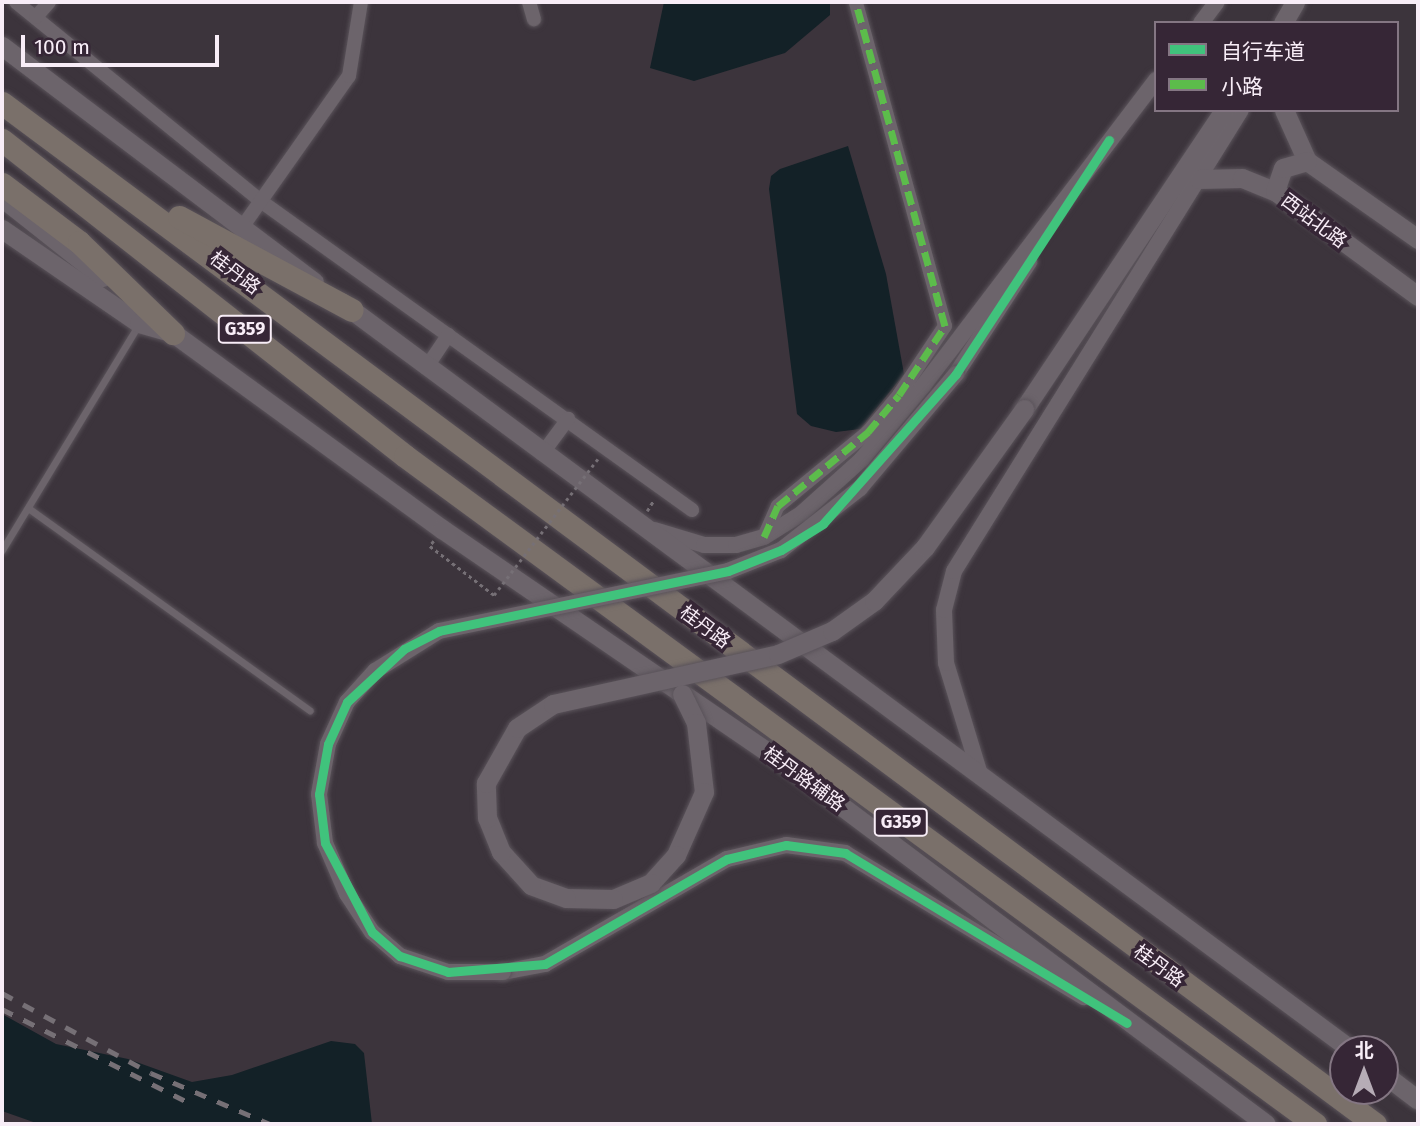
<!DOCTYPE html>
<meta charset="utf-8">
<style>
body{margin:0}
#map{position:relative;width:1420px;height:1126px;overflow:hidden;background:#3c343c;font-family:"Fira Sans","Noto Sans SC",sans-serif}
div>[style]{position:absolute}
.water>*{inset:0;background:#132127}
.path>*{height:2.5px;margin-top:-1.25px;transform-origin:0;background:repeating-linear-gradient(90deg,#767076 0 3.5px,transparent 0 7px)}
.roads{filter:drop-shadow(0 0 2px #5a535a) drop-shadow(0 0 2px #5a535a)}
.service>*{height:7px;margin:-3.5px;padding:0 3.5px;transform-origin:3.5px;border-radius:3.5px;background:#6c646b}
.minor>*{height:14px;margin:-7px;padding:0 7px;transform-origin:7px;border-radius:7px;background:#6c646b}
.tertiary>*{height:16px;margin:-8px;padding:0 8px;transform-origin:8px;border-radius:8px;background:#6c646b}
.secondary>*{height:19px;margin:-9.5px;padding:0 9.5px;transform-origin:9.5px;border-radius:9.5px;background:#6c646b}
.trunk>*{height:23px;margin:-11.5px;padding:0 11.5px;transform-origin:11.5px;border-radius:11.5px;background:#7a706a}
.rail>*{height:4.5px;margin-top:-2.25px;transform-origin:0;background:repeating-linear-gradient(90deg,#767076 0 12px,transparent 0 24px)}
.path-bridge>*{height:2.5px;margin-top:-1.25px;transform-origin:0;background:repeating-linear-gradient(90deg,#767076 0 3.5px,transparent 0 7px)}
.bridges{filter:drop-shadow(0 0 2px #5a535a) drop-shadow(0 0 2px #5a535a)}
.tertiary-bridge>*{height:16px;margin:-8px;padding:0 8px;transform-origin:8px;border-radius:8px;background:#6c646b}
.secondary-bridge>*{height:19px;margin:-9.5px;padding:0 9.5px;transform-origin:9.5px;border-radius:9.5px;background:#6c646b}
.quiet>*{height:7px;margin-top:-3.5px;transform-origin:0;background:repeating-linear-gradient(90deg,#5cbc4b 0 14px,transparent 0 21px)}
.cycleway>*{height:9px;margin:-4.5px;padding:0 4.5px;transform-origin:4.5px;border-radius:4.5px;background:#40c37c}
span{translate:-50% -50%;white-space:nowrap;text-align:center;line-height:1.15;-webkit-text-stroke:7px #362636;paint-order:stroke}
.shield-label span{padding:2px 5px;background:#362636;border:2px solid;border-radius:5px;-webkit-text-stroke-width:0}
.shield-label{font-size:18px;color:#f8edf7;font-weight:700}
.street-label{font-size:19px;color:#f8edf7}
.frame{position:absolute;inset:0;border:4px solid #f8edf7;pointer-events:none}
.legend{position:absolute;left:1154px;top:21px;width:245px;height:91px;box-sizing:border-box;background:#362636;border:2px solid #847683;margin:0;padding:9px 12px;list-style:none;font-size:21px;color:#f8edf7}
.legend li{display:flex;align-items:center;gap:14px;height:35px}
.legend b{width:35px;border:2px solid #847683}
.north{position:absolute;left:1329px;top:1035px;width:70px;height:70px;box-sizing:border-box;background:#362636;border:2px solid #847683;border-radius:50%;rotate:0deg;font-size:19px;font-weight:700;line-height:28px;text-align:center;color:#f8edf7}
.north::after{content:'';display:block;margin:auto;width:24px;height:32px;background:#b6acb6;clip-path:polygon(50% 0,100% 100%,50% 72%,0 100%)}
.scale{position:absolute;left:21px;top:35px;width:198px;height:32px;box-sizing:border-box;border:4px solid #f8edf7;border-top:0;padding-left:9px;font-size:21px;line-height:24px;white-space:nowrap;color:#f8edf7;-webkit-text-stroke:5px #362636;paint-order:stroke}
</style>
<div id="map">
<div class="water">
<div style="clip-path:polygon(664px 2px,830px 2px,830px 15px,785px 53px,694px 81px,650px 68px)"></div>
<div style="clip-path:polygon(848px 146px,886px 274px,904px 374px,860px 429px,836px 432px,811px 426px,797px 414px,769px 189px,771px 176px,780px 169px)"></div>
<div style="clip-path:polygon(2px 1014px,56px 1044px,128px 1059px,192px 1082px,232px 1075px,331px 1041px,355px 1044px,364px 1053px,372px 1124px,39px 1124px,2px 1111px)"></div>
</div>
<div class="path">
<div style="left:647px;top:511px;width:13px;rotate:-58deg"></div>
<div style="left:434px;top:541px;width:6px;rotate:129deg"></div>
<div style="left:430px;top:546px;width:81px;rotate:37.4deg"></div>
</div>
<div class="roads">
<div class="service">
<div style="left:28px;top:508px;width:347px;rotate:35.7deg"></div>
<div style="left:2px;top:550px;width:264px;rotate:-58.8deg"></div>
</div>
<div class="minor">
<div style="left:16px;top:2px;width:317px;rotate:39.1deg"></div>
<div style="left:262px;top:202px;width:529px;rotate:35.61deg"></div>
<div style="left:529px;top:2px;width:18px;rotate:74deg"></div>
<div style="left:36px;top:17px;width:20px;rotate:-49deg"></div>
<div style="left:243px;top:226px;width:184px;rotate:-54.8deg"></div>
<div style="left:349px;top:76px;width:75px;rotate:-80.8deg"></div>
<div style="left:426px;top:368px;width:40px;rotate:-56deg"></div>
<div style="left:542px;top:454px;width:44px;rotate:-53.4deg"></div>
<div style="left:764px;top:537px;width:34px;rotate:-66deg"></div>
<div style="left:778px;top:506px;width:117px;rotate:-39.4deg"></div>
<div style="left:868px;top:432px;width:48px;rotate:-50deg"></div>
<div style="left:899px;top:395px;width:83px;rotate:-56.3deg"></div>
<div style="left:945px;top:326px;width:336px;rotate:-105.4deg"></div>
</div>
<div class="tertiary">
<div style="left:1201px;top:23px;width:26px;rotate:-53deg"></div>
<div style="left:956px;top:374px;width:134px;rotate:-56.9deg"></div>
<div style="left:654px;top:530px;width:52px;rotate:16.7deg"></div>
<div style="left:704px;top:545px;width:32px"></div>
<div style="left:736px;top:545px;width:29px;rotate:-16deg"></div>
<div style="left:764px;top:537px;width:44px;rotate:-31.9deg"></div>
<div style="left:801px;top:514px;width:82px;rotate:-42deg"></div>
<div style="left:862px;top:459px;width:95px;rotate:-50.1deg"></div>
<div style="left:923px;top:386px;width:385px;rotate:-52.7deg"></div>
<div style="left:979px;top:771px;width:113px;rotate:-107deg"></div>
<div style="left:946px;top:663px;width:53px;rotate:-92.2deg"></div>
<div style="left:944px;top:610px;width:40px;rotate:-75.6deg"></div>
<div style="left:954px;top:571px;width:543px;rotate:-58.1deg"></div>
<div style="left:503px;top:972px;width:43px;rotate:-10.8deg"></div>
<div style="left:545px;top:964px;width:210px;rotate:-30deg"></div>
<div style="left:727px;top:859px;width:61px;rotate:-13.3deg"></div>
<div style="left:786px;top:845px;width:60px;rotate:7.7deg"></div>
<div style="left:845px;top:853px;width:279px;rotate:31.1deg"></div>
</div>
<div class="secondary">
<div style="left:1283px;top:23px;width:24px;rotate:-60deg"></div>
<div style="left:2px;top:46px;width:391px;rotate:37.1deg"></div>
<div style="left:1284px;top:110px;width:56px;rotate:65.7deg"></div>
<div style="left:1307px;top:161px;width:136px;rotate:35.1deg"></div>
<div style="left:1199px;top:179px;width:43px;rotate:-1.3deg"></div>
<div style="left:1242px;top:178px;width:35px;rotate:22deg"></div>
<div style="left:1275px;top:191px;width:177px;rotate:36.3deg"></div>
<div style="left:1275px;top:191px;width:24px;rotate:-71deg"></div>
<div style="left:1283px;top:168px;width:25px;rotate:-16deg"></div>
<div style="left:5px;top:200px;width:124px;rotate:38.4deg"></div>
<div style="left:2px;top:229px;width:166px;rotate:34.5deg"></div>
<div style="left:139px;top:323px;width:35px;rotate:16deg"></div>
<div style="left:173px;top:333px;width:333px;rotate:36.1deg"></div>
<div style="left:442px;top:529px;width:419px;rotate:34.4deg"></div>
<div style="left:788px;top:766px;width:597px;rotate:36.83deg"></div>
<div style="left:341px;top:302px;width:1255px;rotate:36.51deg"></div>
<div style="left:1024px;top:409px;width:360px;rotate:-56.2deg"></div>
<div style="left:1385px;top:1075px;width:41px;rotate:37.1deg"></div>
</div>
<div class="trunk">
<div style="left:2px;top:103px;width:1711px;rotate:36.64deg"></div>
<div style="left:2px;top:140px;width:512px;rotate:38.1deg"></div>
<div style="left:405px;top:456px;width:1129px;rotate:36.28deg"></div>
<div style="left:2px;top:184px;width:96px;rotate:37deg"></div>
<div style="left:79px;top:242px;width:131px;rotate:44.1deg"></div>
<div style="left:179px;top:217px;width:196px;rotate:28.3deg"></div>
</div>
</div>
<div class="rail">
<div style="left:2px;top:993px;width:169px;rotate:28.2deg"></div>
<div style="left:151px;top:1073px;width:129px;rotate:23.2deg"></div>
<div style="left:2px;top:1009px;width:215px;rotate:26.6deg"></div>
</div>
<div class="path-bridge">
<div style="left:494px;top:595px;width:173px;rotate:-52.7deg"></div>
</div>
<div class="bridges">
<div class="tertiary-bridge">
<div style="left:503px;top:972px;width:55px;rotate:180deg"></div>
<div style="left:448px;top:972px;width:51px;rotate:-161.6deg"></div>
<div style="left:400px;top:956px;width:37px;rotate:-139deg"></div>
<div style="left:372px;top:932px;width:45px;rotate:-123.3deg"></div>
<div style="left:347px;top:894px;width:56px;rotate:-113.3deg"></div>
<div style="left:325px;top:843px;width:49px;rotate:-97deg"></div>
<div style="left:319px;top:794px;width:51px;rotate:-79.8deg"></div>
<div style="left:328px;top:744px;width:46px;rotate:-65.7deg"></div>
<div style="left:347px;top:702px;width:42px;rotate:-47.9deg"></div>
<div style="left:375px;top:671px;width:75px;rotate:-32deg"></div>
<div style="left:439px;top:631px;width:295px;rotate:-11.7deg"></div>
<div style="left:728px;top:571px;width:57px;rotate:-21.6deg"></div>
<div style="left:781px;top:550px;width:100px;rotate:-38.1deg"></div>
<div style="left:860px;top:488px;width:149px;rotate:-49.9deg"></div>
</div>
<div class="secondary-bridge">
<div style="left:682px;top:694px;width:32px;rotate:64deg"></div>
<div style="left:696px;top:723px;width:69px;rotate:83.4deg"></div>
<div style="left:704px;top:792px;width:69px;rotate:114deg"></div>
<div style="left:676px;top:855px;width:38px;rotate:132deg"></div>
<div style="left:651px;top:883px;width:41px;rotate:157.2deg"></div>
<div style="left:613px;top:899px;width:47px;rotate:-178.8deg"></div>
<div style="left:566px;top:898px;width:37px;rotate:-160deg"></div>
<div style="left:531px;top:885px;width:45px;rotate:-132.3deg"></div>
<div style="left:501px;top:852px;width:37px;rotate:-112deg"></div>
<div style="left:487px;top:818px;width:35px;rotate:-92deg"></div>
<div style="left:486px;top:783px;width:63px;rotate:-60.6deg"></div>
<div style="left:517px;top:728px;width:43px;rotate:-33.7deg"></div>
<div style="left:553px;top:704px;width:230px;rotate:-12.5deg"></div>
<div style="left:778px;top:654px;width:59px;rotate:-23.1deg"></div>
<div style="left:832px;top:631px;width:52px;rotate:-35.5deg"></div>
<div style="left:874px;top:601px;width:74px;rotate:-46.6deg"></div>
<div style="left:925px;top:547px;width:170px;rotate:-54.3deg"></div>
</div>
</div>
<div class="quiet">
<div style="left:764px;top:537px;width:34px;rotate:-66deg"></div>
<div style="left:778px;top:506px;width:117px;rotate:-39.4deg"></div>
<div style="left:868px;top:432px;width:48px;rotate:-50deg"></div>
<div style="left:899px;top:395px;width:83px;rotate:-56.3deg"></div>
<div style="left:945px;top:326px;width:336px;rotate:-105.4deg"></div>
</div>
<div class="cycleway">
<div style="left:1109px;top:140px;width:280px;rotate:123.2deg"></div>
<div style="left:956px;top:374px;width:200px;rotate:131.6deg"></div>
<div style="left:823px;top:524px;width:49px;rotate:148.2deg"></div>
<div style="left:781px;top:550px;width:57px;rotate:158.4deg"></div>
<div style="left:728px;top:571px;width:295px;rotate:168.3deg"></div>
<div style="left:439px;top:631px;width:39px;rotate:153deg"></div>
<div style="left:404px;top:649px;width:78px;rotate:137.1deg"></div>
<div style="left:347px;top:702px;width:46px;rotate:114.3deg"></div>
<div style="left:328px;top:744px;width:51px;rotate:100.2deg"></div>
<div style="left:319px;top:794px;width:49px;rotate:83deg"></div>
<div style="left:325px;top:843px;width:101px;rotate:62.2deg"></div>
<div style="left:372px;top:932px;width:37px;rotate:41deg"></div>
<div style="left:400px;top:956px;width:51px;rotate:18.4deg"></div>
<div style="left:448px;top:972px;width:97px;rotate:-4.7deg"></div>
<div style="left:545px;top:964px;width:210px;rotate:-30deg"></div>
<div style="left:727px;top:859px;width:61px;rotate:-13.3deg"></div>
<div style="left:786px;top:845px;width:60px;rotate:7.7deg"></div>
<div style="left:845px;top:853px;width:329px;rotate:31.1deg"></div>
</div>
<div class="shield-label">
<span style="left:245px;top:329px">G359</span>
<span style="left:901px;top:822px">G359</span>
</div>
<div class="street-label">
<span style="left:1314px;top:221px;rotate:37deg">西站北路</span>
<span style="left:235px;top:273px;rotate:37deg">桂丹路</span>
<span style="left:705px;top:627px;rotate:37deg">桂丹路</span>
<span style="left:804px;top:779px;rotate:36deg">桂丹路辅路</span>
<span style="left:1159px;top:966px;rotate:36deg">桂丹路</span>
</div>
<div class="frame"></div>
<ul class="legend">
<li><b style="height:9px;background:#40c37c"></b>自行车道</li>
<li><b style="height:9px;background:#5cbc4b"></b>小路</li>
</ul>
<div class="north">北</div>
<div class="scale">100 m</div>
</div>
